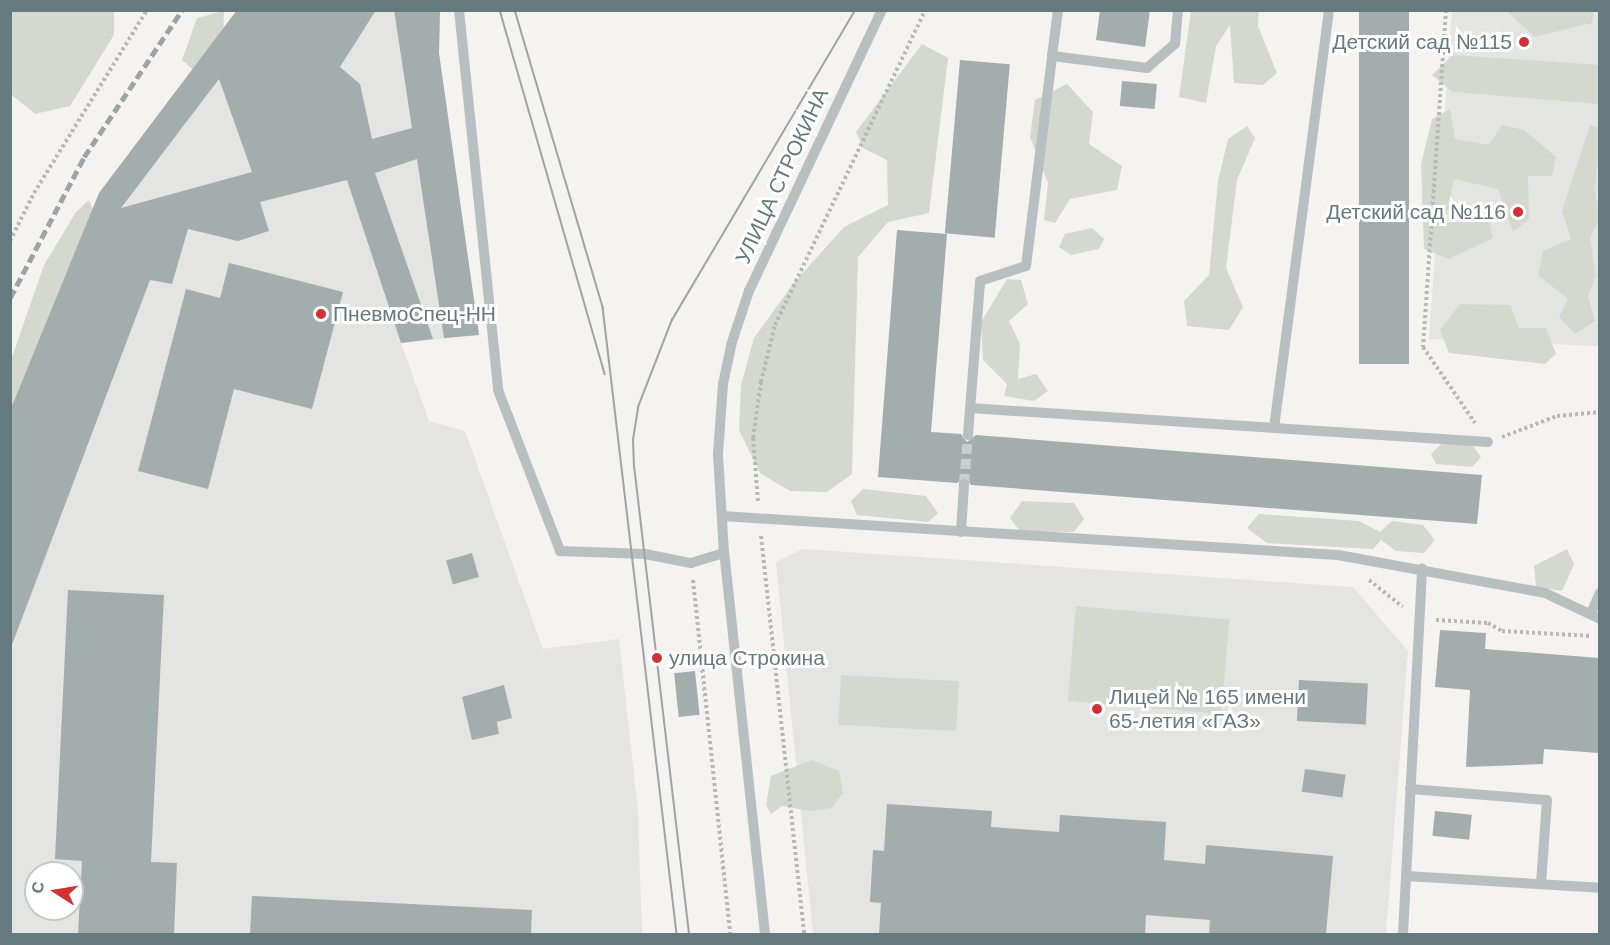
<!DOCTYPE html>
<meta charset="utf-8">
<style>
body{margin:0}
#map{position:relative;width:1610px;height:945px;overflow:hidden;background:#f4f3f0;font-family:Helvetica,sans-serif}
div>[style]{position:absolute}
.built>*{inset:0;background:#e4e4e3}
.green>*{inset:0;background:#d5d8cf;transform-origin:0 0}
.building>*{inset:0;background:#a3adae;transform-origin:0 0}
.minor-tunnel>*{height:10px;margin-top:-5px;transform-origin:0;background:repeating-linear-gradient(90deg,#c9cfce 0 10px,transparent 0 15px)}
.path>*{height:4px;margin-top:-2px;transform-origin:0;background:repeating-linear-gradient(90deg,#b5b9ba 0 3px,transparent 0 6px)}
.minor>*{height:10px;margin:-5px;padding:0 5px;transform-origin:5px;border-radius:5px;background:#b8bfc0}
.tram>*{height:1.5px;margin:-0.75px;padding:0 0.75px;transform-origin:0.75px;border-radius:0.75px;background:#9ba4a6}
.rail>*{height:4.5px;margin-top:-2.25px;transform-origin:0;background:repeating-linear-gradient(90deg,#9ba4a6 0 9px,transparent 0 13.5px)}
.dots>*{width:16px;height:16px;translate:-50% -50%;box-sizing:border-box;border:3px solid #fff;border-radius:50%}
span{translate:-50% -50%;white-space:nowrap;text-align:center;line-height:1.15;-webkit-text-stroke:6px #fff;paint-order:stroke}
.poi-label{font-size:21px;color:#657a7e}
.right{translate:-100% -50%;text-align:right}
.left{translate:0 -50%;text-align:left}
.street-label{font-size:21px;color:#657a7e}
.frame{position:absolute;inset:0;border:12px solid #657a7e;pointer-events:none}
.north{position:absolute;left:24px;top:861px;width:60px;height:60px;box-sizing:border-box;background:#fff;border:2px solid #c1cacb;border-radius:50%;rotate:282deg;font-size:16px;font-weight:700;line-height:24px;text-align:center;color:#657a7e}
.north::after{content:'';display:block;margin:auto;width:21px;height:27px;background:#d33136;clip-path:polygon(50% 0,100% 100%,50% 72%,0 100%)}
</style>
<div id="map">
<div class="built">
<div style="clip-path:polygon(evenodd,237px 11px,440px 11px,439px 53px,479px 335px,401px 343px,429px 421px,465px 431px,543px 649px,619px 639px,638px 812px,642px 934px,11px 934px,11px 411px,99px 193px,237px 11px,36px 873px,72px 873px,72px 909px,36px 909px,36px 873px)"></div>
<div style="clip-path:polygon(1452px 11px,1599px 11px,1599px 346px,1429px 339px)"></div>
<div style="clip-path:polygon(803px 549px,1353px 587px,1408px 651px,1386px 934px,813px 934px,776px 562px)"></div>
</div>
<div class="green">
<div style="clip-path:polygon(11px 10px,114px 11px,114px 35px,70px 106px,35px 114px,12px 95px,11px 99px)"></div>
<div style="clip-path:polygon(224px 11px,223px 38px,196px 72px,182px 60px,197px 18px)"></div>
<div style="clip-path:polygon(1191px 11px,1259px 11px,1258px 26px,1277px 73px,1263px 85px,1234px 83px,1230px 25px,1216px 46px,1206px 103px,1179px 97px)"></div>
<div style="clip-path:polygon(1507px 11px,1594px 11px,1592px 23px,1534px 37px)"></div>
<div style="clip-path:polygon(922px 44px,948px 58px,929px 213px,888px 222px,858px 257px,852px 474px,827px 492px,790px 491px,760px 473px,739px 430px,741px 385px,754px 338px,793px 284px,844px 227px,888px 205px,887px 160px,863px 148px,856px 132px)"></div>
<div style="clip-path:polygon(1453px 55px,1599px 65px,1599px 104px,1453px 92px,1432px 75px)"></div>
<div style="clip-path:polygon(1067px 84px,1093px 112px,1089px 144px,1122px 166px,1117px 190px,1070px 199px,1055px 223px,1044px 220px,1048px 183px,1030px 137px,1035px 100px)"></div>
<div style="clip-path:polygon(1450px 109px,1455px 139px,1489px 145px,1502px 125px,1524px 130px,1556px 157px,1552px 176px,1528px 176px,1529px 219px,1513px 232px,1498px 189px,1454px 179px,1445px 223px,1489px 217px,1493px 238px,1449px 259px,1424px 249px,1421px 164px,1432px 119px)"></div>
<div style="clip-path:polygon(1590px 125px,1600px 128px,1595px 191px,1599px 219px,1590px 239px,1596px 275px,1588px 296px,1595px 321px,1575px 334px,1559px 317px,1568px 299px,1538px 275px,1543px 251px,1571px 239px,1562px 211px)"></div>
<div style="clip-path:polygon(1247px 126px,1255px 138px,1237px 180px,1226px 268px,1243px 307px,1229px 330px,1187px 326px,1184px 301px,1209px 275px,1218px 181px,1228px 139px)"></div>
<div style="clip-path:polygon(89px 200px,95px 215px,11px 428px,11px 360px,44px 265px,76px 212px)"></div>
<div style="clip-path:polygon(1092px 228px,1104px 239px,1099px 249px,1071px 255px,1059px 247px,1065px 234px)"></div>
<div style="clip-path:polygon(1007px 279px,1021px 280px,1028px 304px,1009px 321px,1020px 344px,1018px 379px,1036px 374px,1048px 391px,1034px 401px,1004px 396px,1007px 384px,983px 360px,981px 322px)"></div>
<div style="clip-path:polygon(1460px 304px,1510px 305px,1519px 328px,1546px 328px,1556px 354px,1545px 364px,1449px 353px,1440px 330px)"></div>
<div style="clip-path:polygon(1443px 442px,1473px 446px,1481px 457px,1472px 467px,1436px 464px,1431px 454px)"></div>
<div style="clip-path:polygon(863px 489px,926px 496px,938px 513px,928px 522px,857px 515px,851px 501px)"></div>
<div style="clip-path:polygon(1022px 501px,1074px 503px,1084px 519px,1074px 532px,1020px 531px,1010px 518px)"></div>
<div style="clip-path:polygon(1259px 514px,1359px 521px,1380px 532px,1392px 521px,1423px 525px,1435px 540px,1424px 553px,1396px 551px,1381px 540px,1373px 549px,1267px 543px,1247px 528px)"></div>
<div style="clip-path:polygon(1567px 549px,1574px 564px,1562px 591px,1536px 587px,1534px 566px)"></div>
<div style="left:1076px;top:606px;width:154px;height:95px;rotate:5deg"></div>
<div style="left:841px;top:675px;width:118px;height:50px;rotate:3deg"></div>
<div style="clip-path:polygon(812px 760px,839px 771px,843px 793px,832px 808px,811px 811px,782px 806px,771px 814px,766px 805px,771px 776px)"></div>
</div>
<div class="building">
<div style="clip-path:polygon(evenodd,237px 10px,376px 10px,340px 67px,360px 84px,372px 139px,412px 128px,394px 10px,440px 10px,439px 53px,479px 335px,444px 338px,417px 159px,375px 173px,433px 339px,401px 343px,347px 180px,260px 202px,269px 231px,238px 241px,188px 229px,172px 284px,150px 280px,10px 650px,10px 411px,99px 193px,237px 10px,219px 79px,252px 172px,121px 208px,219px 79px)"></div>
<div style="clip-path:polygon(1100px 10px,1150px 10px,1145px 47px,1096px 40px)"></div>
<div style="left:1359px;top:10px;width:50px;height:354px"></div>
<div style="left:960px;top:60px;width:50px;height:174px;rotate:5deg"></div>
<div style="left:1122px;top:81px;width:35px;height:25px;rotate:5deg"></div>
<div style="clip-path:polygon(897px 230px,947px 234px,931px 432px,961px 434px,967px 442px,976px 435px,1482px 475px,1477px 524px,971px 485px,965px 477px,957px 483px,878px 477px)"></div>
<div style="clip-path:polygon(229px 263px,343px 292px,312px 409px,234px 389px,208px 489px,138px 471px,186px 289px,220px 298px)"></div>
<div style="left:472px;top:553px;width:25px;height:27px;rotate:74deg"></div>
<div style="clip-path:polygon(68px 590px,164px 595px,151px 862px,177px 863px,174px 934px,78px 934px,82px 861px,55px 859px)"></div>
<div style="clip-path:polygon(1440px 630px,1486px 633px,1485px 649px,1599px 658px,1599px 753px,1544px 749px,1543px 764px,1466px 767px,1470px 690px,1435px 687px)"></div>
<div style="left:695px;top:671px;width:44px;height:21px;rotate:84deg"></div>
<div style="left:1299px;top:680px;width:69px;height:41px;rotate:3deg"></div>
<div style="clip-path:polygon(504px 685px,512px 718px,497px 722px,499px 734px,472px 740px,462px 697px)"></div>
<div style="left:1305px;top:769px;width:41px;height:23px;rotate:8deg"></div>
<div style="clip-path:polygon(887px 804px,992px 811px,991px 827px,1059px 832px,1060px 815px,1166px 822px,1164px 860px,1205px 864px,1206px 845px,1333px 856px,1326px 934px,1209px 934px,1210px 920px,1146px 915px,1145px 934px,879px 934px,881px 903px,870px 902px,873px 850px,884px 851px)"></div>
<div style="left:1435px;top:811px;width:37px;height:25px;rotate:6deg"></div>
<div style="clip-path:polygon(252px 896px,532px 910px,531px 934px,250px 934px)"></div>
</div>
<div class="minor-tunnel">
<div style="left:964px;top:484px;width:49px;rotate:-85.3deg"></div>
</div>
<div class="path">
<div style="left:1446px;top:10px;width:338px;rotate:93.9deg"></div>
<div style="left:1423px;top:347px;width:92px;rotate:55.6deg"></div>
<div style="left:10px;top:241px;width:54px;rotate:-63.4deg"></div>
<div style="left:34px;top:193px;width:215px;rotate:-58.3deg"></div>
<div style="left:1502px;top:437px;width:59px;rotate:-20.9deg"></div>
<div style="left:1557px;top:416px;width:43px;rotate:-5.3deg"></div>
<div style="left:758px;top:501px;width:63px;rotate:-94.5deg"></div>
<div style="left:753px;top:438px;width:57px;rotate:-81.9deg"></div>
<div style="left:761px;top:382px;width:59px;rotate:-76.2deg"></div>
<div style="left:775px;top:325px;width:349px;rotate:-64.5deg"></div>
<div style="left:761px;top:536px;width:400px;rotate:83.8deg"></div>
<div style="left:693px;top:580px;width:356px;rotate:84deg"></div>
<div style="left:1369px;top:580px;width:43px;rotate:38.5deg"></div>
<div style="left:1436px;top:620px;width:52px;rotate:3.3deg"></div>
<div style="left:1488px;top:623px;width:16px;rotate:30deg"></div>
<div style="left:1502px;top:631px;width:89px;rotate:3.2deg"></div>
</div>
<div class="minor">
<div style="left:459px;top:10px;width:382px;rotate:84.1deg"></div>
<div style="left:498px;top:390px;width:173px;rotate:68.9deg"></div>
<div style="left:560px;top:551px;width:85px;rotate:2deg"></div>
<div style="left:645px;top:554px;width:47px;rotate:11.1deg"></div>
<div style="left:691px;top:563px;width:34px;rotate:-17deg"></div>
<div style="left:1058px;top:10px;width:46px;rotate:97.4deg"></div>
<div style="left:1052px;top:56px;width:96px;rotate:7.2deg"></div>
<div style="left:1147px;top:68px;width:37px;rotate:-41deg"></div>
<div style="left:1175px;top:44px;width:34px;rotate:-85deg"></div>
<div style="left:970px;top:408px;width:519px;rotate:3.76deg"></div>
<div style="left:1274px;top:428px;width:422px;rotate:-82.5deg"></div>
<div style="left:968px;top:435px;width:154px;rotate:-85.5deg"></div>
<div style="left:980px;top:281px;width:48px;rotate:-18.1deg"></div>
<div style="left:1026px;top:266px;width:212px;rotate:-82.9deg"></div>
<div style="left:722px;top:516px;width:617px;rotate:3.62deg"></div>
<div style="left:1338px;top:555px;width:210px;rotate:10.4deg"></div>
<div style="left:1545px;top:593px;width:61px;rotate:25.3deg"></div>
<div style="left:961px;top:532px;width:48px;rotate:-86.4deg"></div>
<div style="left:1591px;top:613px;width:22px;rotate:-66deg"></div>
<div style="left:1410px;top:789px;width:137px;rotate:4.6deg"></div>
<div style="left:1547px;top:800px;width:83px;rotate:94.1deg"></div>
<div style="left:1406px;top:876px;width:194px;rotate:3.5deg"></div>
<div style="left:765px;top:934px;width:383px;rotate:-96.1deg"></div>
<div style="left:724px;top:553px;width:99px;rotate:-93.5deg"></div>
<div style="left:718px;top:454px;width:70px;rotate:-85.9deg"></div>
<div style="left:723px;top:384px;width:40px;rotate:-78deg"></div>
<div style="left:731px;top:345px;width:57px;rotate:-71.6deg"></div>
<div style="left:749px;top:291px;width:311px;rotate:-64.7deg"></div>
<div style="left:1403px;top:934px;width:366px;rotate:-87deg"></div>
</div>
<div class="tram">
<div style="left:500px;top:10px;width:379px;rotate:73.9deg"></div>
<div style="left:515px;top:10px;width:310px;rotate:73.5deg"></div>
<div style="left:603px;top:307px;width:631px;rotate:83.27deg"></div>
<div style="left:689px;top:934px;width:469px;rotate:-96.7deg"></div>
<div style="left:634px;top:468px;width:28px;rotate:-92deg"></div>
<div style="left:633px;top:440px;width:33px;rotate:-81deg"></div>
<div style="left:638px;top:407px;width:93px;rotate:-68.7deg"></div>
<div style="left:672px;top:320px;width:360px;rotate:-59.4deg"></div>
</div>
<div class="rail">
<div style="left:10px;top:298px;width:159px;rotate:-62.3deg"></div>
<div style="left:84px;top:157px;width:177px;rotate:-56.3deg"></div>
</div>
<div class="dots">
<div style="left:1524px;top:42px;background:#d33136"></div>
<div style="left:1518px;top:212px;background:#d33136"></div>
<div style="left:321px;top:314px;background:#d33136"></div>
<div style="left:657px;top:658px;background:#d33136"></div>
<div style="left:1097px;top:709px;background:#d33136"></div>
</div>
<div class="poi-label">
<span class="right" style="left:1512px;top:42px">Детский сад №115</span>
<span class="right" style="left:1506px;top:212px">Детский сад №116</span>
<span class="left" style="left:333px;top:314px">ПневмоСпец-НН</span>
<span class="left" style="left:669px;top:658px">улица Строкина</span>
<span class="left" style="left:1109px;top:709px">Лицей № 165 имени<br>65-летия «ГАЗ»</span>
</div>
<div class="street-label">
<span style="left:782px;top:176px;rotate:-65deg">УЛИЦА СТРОКИНА</span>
</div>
<div class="frame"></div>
<div class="north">С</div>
</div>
